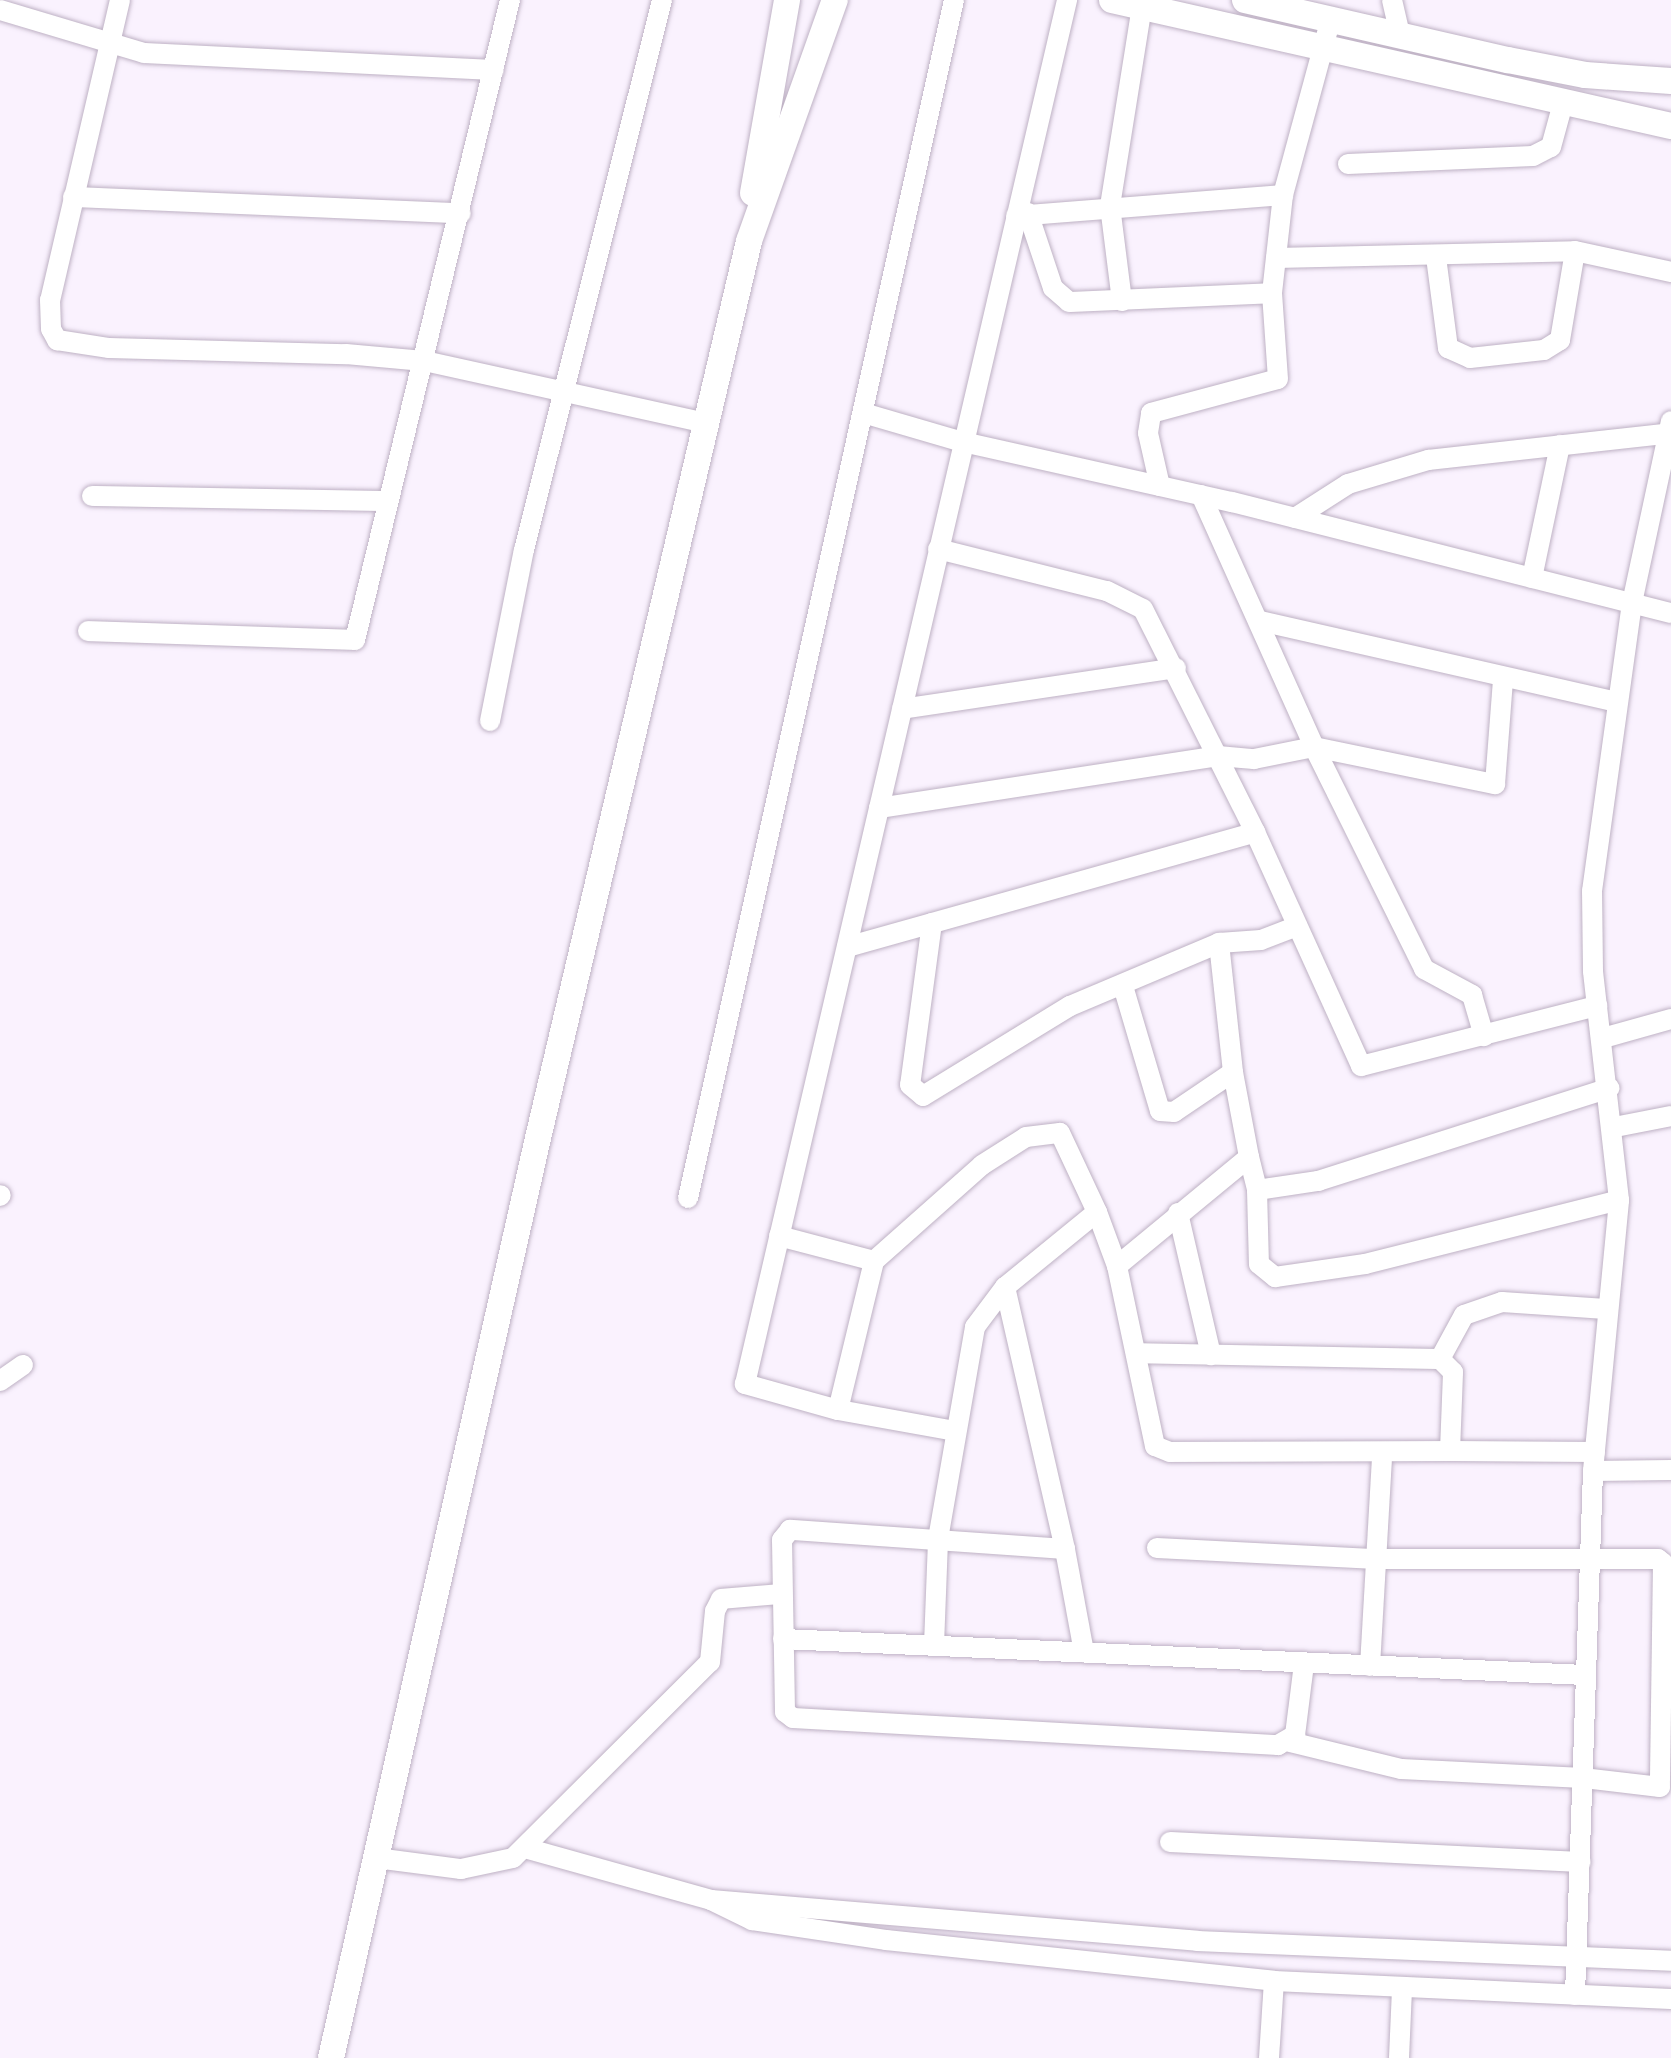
<!DOCTYPE html>
<style>
body{margin:0}
#map{position:relative;width:1671px;height:2058px;overflow:hidden;background:#faf2fe;font-family:Quicksand,sans-serif}
div>[style]{position:absolute}
.roads{filter:drop-shadow(0 0 2px #beb1c4) drop-shadow(0 0 2px #beb1c4)}
.minor>*{height:20px;margin:-10px;padding:0 10px;transform-origin:10px;border-radius:10px;background:#fff}
.major>*{height:26px;margin:-13px;padding:0 13px;transform-origin:13px;border-radius:13px;background:#fff}
span{translate:-50% -50%;white-space:nowrap;text-align:center;line-height:1.15;-webkit-text-stroke:6px #faf2fe;paint-order:stroke}
</style>
<div id="map">
<div class="roads">
<div class="minor">
<div style="left:120px;top:0;width:308px;rotate:103.1deg"></div>
<div style="left:50px;top:300px;width:29px;rotate:88deg"></div>
<div style="left:51px;top:329px;width:13px;rotate:61deg"></div>
<div style="left:57px;top:340px;width:53px;rotate:8.7deg"></div>
<div style="left:109px;top:348px;width:237px;rotate:1.5deg"></div>
<div style="left:346px;top:354px;width:78px;rotate:5.1deg"></div>
<div style="left:424px;top:361px;width:288px;rotate:12.4deg"></div>
<div style="left:1392px;top:0;width:37px;rotate:77deg"></div>
<div style="left:0;top:10px;width:150px;rotate:16.6deg"></div>
<div style="left:144px;top:53px;width:350px;rotate:2.8deg"></div>
<div style="left:1348px;top:164px;width:185px;rotate:-2.5deg"></div>
<div style="left:1533px;top:156px;width:20px;rotate:-27deg"></div>
<div style="left:1551px;top:147px;width:46px;rotate:-74.7deg"></div>
<div style="left:73px;top:197px;width:388px;rotate:2.4deg"></div>
<div style="left:1028px;top:213px;width:79px;rotate:71.6deg"></div>
<div style="left:1053px;top:288px;width:21px;rotate:41deg"></div>
<div style="left:1069px;top:302px;width:203px;rotate:-2.5deg"></div>
<div style="left:1016px;top:216px;width:268px;rotate:-4.5deg"></div>
<div style="left:1436px;top:257px;width:92px;rotate:82.5deg"></div>
<div style="left:1448px;top:348px;width:24px;rotate:24deg"></div>
<div style="left:1470px;top:358px;width:74px;rotate:-6.2deg"></div>
<div style="left:1544px;top:350px;width:19px;rotate:-32deg"></div>
<div style="left:1560px;top:340px;width:90px;rotate:-80.4deg"></div>
<div style="left:1276px;top:258px;width:299px;rotate:-1.3deg"></div>
<div style="left:1575px;top:251px;width:98px;rotate:12.3deg"></div>
<div style="left:1122px;top:301px;width:96px;rotate:-97.2deg"></div>
<div style="left:1110px;top:206px;width:202px;rotate:-80.9deg"></div>
<div style="left:863px;top:413px;width:104px;rotate:16.2deg"></div>
<div style="left:963px;top:442px;width:276px;rotate:12.6deg"></div>
<div style="left:1232px;top:502px;width:453px;rotate:14.2deg"></div>
<div style="left:1160px;top:486px;width:54px;rotate:-102.8deg"></div>
<div style="left:1148px;top:433px;width:20px;rotate:-81deg"></div>
<div style="left:1151px;top:413px;width:131px;rotate:-15deg"></div>
<div style="left:1278px;top:379px;width:86px;rotate:-94deg"></div>
<div style="left:1272px;top:293px;width:99px;rotate:-83.6deg"></div>
<div style="left:1283px;top:195px;width:183px;rotate:-74.8deg"></div>
<div style="left:1201px;top:495px;width:276px;rotate:65.8deg"></div>
<div style="left:1314px;top:747px;width:248px;rotate:63.6deg"></div>
<div style="left:1424px;top:969px;width:55px;rotate:28.4deg"></div>
<div style="left:1472px;top:995px;width:43px;rotate:73.7deg"></div>
<div style="left:92px;top:496px;width:294px;rotate:1deg"></div>
<div style="left:1295px;top:518px;width:63px;rotate:-32.7deg"></div>
<div style="left:1348px;top:484px;width:84px;rotate:-16.7deg"></div>
<div style="left:1428px;top:460px;width:244px;rotate:-6.3deg"></div>
<div style="left:938px;top:549px;width:174px;rotate:14deg"></div>
<div style="left:1107px;top:591px;width:40px;rotate:26.6deg"></div>
<div style="left:1143px;top:609px;width:250px;rotate:63.3deg"></div>
<div style="left:1255px;top:832px;width:257px;rotate:65.6deg"></div>
<div style="left:1361px;top:1066px;width:244px;rotate:-14.3deg"></div>
<div style="left:1532px;top:578px;width:136px;rotate:-78.1deg"></div>
<div style="left:1260px;top:621px;width:365px;rotate:12.8deg"></div>
<div style="left:88px;top:631px;width:267px;rotate:1.9deg"></div>
<div style="left:355px;top:640px;width:659px;rotate:-76.39deg"></div>
<div style="left:902px;top:709px;width:277px;rotate:-8.5deg"></div>
<div style="left:490px;top:721px;width:174px;rotate:-78.8deg"></div>
<div style="left:524px;top:550px;width:567px;rotate:-75.91deg"></div>
<div style="left:879px;top:808px;width:343px;rotate:-8.7deg"></div>
<div style="left:1218px;top:756px;width:36px;rotate:5deg"></div>
<div style="left:1254px;top:759px;width:61px;rotate:-11.3deg"></div>
<div style="left:1314px;top:747px;width:185px;rotate:11.6deg"></div>
<div style="left:1495px;top:784px;width:104px;rotate:-85.6deg"></div>
<div style="left:932px;top:923px;width:163px;rotate:97.7deg"></div>
<div style="left:910px;top:1085px;width:17px;rotate:40deg"></div>
<div style="left:923px;top:1096px;width:172px;rotate:-31.5deg"></div>
<div style="left:1070px;top:1006px;width:162px;rotate:-22.9deg"></div>
<div style="left:1219px;top:943px;width:42px;rotate:-4.1deg"></div>
<div style="left:1261px;top:940px;width:39px;rotate:-21deg"></div>
<div style="left:847px;top:947px;width:424px;rotate:-15.7deg"></div>
<div style="left:1123px;top:986px;width:130px;rotate:73.5deg"></div>
<div style="left:1160px;top:1111px;width:14px;rotate:4deg"></div>
<div style="left:1174px;top:1112px;width:71px;rotate:-34.1deg"></div>
<div style="left:1603px;top:1038px;width:71px;rotate:-15.6deg"></div>
<div style="left:1615px;top:1127px;width:57px;rotate:-11.1deg"></div>
<div style="left:1249px;top:1157px;width:34px;rotate:76deg"></div>
<div style="left:1257px;top:1190px;width:74px;rotate:88.5deg"></div>
<div style="left:1259px;top:1264px;width:21px;rotate:39deg"></div>
<div style="left:1275px;top:1277px;width:91px;rotate:-8.2deg"></div>
<div style="left:1365px;top:1264px;width:262px;rotate:-14.1deg"></div>
<div style="left:1257px;top:1190px;width:62px;rotate:-8.4deg"></div>
<div style="left:1318px;top:1181px;width:306px;rotate:-17.7deg"></div>
<div style="left:0;top:1196px;width:1px;rotate:-45deg"></div>
<div style="left:688px;top:1198px;width:1227px;rotate:-77.48deg"></div>
<div style="left:1097px;top:1212px;width:58px;rotate:69.7deg"></div>
<div style="left:1117px;top:1266px;width:184px;rotate:78.1deg"></div>
<div style="left:1155px;top:1446px;width:16px;rotate:22deg"></div>
<div style="left:1170px;top:1452px;width:280px;rotate:-0.2deg"></div>
<div style="left:1450px;top:1451px;width:79px;rotate:-87.8deg"></div>
<div style="left:1453px;top:1372px;width:18px;rotate:-135deg"></div>
<div style="left:1440px;top:1359px;width:303px;rotate:-178.9deg"></div>
<div style="left:1178px;top:1213px;width:146px;rotate:76.9deg"></div>
<div style="left:779px;top:1236px;width:98px;rotate:14.7deg"></div>
<div style="left:1117px;top:1266px;width:171px;rotate:-39.5deg"></div>
<div style="left:1249px;top:1157px;width:86px;rotate:-100.7deg"></div>
<div style="left:1233px;top:1072px;width:130px;rotate:-96.2deg"></div>
<div style="left:1440px;top:1359px;width:50px;rotate:-61.4deg"></div>
<div style="left:1464px;top:1315px;width:40px;rotate:-18.9deg"></div>
<div style="left:1502px;top:1302px;width:104px;rotate:3.9deg"></div>
<div style="left:0;top:1381px;width:28px;rotate:-35deg"></div>
<div style="left:838px;top:1410px;width:153px;rotate:-76.4deg"></div>
<div style="left:874px;top:1261px;width:144px;rotate:-41.6deg"></div>
<div style="left:982px;top:1165px;width:52px;rotate:-32.5deg"></div>
<div style="left:1026px;top:1137px;width:34px;rotate:-7deg"></div>
<div style="left:1060px;top:1133px;width:87px;rotate:64.9deg"></div>
<div style="left:1097px;top:1212px;width:119px;rotate:140.8deg"></div>
<div style="left:955px;top:1431px;width:119px;rotate:-169.8deg"></div>
<div style="left:838px;top:1410px;width:97px;rotate:-164.4deg"></div>
<div style="left:745px;top:1384px;width:1421px;rotate:-76.9deg"></div>
<div style="left:1450px;top:1451px;width:145px;rotate:0.4deg"></div>
<div style="left:1593px;top:1471px;width:78px;rotate:-0.7deg"></div>
<div style="left:1157px;top:1548px;width:220px;rotate:2.9deg"></div>
<div style="left:1377px;top:1559px;width:281px"></div>
<div style="left:1658px;top:1559px;width:6px;rotate:39deg"></div>
<div style="left:1663px;top:1563px;width:224px;rotate:90.8deg"></div>
<div style="left:1660px;top:1787px;width:78px;rotate:-173.3deg"></div>
<div style="left:1583px;top:1778px;width:182px;rotate:-177.2deg"></div>
<div style="left:1401px;top:1769px;width:114px;rotate:-166.3deg"></div>
<div style="left:783px;top:1639px;width:803px;rotate:2.57deg"></div>
<div style="left:934px;top:1645px;width:106px;rotate:-87.8deg"></div>
<div style="left:938px;top:1539px;width:215px;rotate:-80.1deg"></div>
<div style="left:975px;top:1327px;width:50px;rotate:-53.1deg"></div>
<div style="left:1005px;top:1287px;width:269px;rotate:77.1deg"></div>
<div style="left:1084px;top:1652px;width:105px;rotate:-100.5deg"></div>
<div style="left:1065px;top:1549px;width:276px;rotate:-176deg"></div>
<div style="left:790px;top:1530px;width:13px;rotate:129deg"></div>
<div style="left:782px;top:1540px;width:172px;rotate:89deg"></div>
<div style="left:785px;top:1712px;width:10px;rotate:37deg"></div>
<div style="left:793px;top:1718px;width:486px;rotate:3.2deg"></div>
<div style="left:1278px;top:1745px;width:20px;rotate:-30deg"></div>
<div style="left:1295px;top:1735px;width:72px;rotate:-82.8deg"></div>
<div style="left:1370px;top:1666px;width:211px;rotate:-86.7deg"></div>
<div style="left:1170px;top:1842px;width:411px;rotate:2.8deg"></div>
<div style="left:525px;top:1848px;width:193px;rotate:15.6deg"></div>
<div style="left:711px;top:1900px;width:46px;rotate:26deg"></div>
<div style="left:752px;top:1920px;width:135px;rotate:8.5deg"></div>
<div style="left:886px;top:1940px;width:390px;rotate:6deg"></div>
<div style="left:1274px;top:1981px;width:397px;rotate:2.6deg"></div>
<div style="left:376px;top:1858px;width:86px;rotate:7.4deg"></div>
<div style="left:461px;top:1869px;width:53px;rotate:-11.9deg"></div>
<div style="left:513px;top:1858px;width:278px;rotate:-44.9deg"></div>
<div style="left:710px;top:1662px;width:51px;rotate:-84.4deg"></div>
<div style="left:715px;top:1611px;width:13px;rotate:-63deg"></div>
<div style="left:721px;top:1599px;width:60px;rotate:-4.8deg"></div>
<div style="left:711px;top:1900px;width:488px;rotate:4.8deg"></div>
<div style="left:1197px;top:1941px;width:474px;rotate:2.4deg"></div>
<div style="left:1575px;top:1995px;width:524px;rotate:-88.03deg"></div>
<div style="left:1593px;top:1471px;width:272px;rotate:-84.5deg"></div>
<div style="left:1619px;top:1200px;width:230px;rotate:-96.5deg"></div>
<div style="left:1593px;top:971px;width:80px;rotate:-90.7deg"></div>
<div style="left:1592px;top:891px;width:291px;rotate:-82.1deg"></div>
<div style="left:1632px;top:603px;width:186px;rotate:-77.9deg"></div>
<div style="left:1269px;top:2058px;width:77px;rotate:-86.3deg"></div>
<div style="left:1399px;top:2058px;width:70px;rotate:-87.5deg"></div>
</div>
<div class="major">
<div style="left:1112px;top:0;width:573px;rotate:12.7deg"></div>
<div style="left:1245px;top:0;width:270px;rotate:12.9deg"></div>
<div style="left:1508px;top:60px;width:78px;rotate:11deg"></div>
<div style="left:1585px;top:75px;width:86px;rotate:4deg"></div>
<div style="left:753px;top:193px;width:196px;rotate:-80deg"></div>
<div style="left:331px;top:2058px;width:943px;rotate:-77.32deg"></div>
<div style="left:538px;top:1138px;width:921px;rotate:-76.76deg"></div>
<div style="left:749px;top:241px;width:256px;rotate:-70.4deg"></div>
</div>
</div>
</div>
